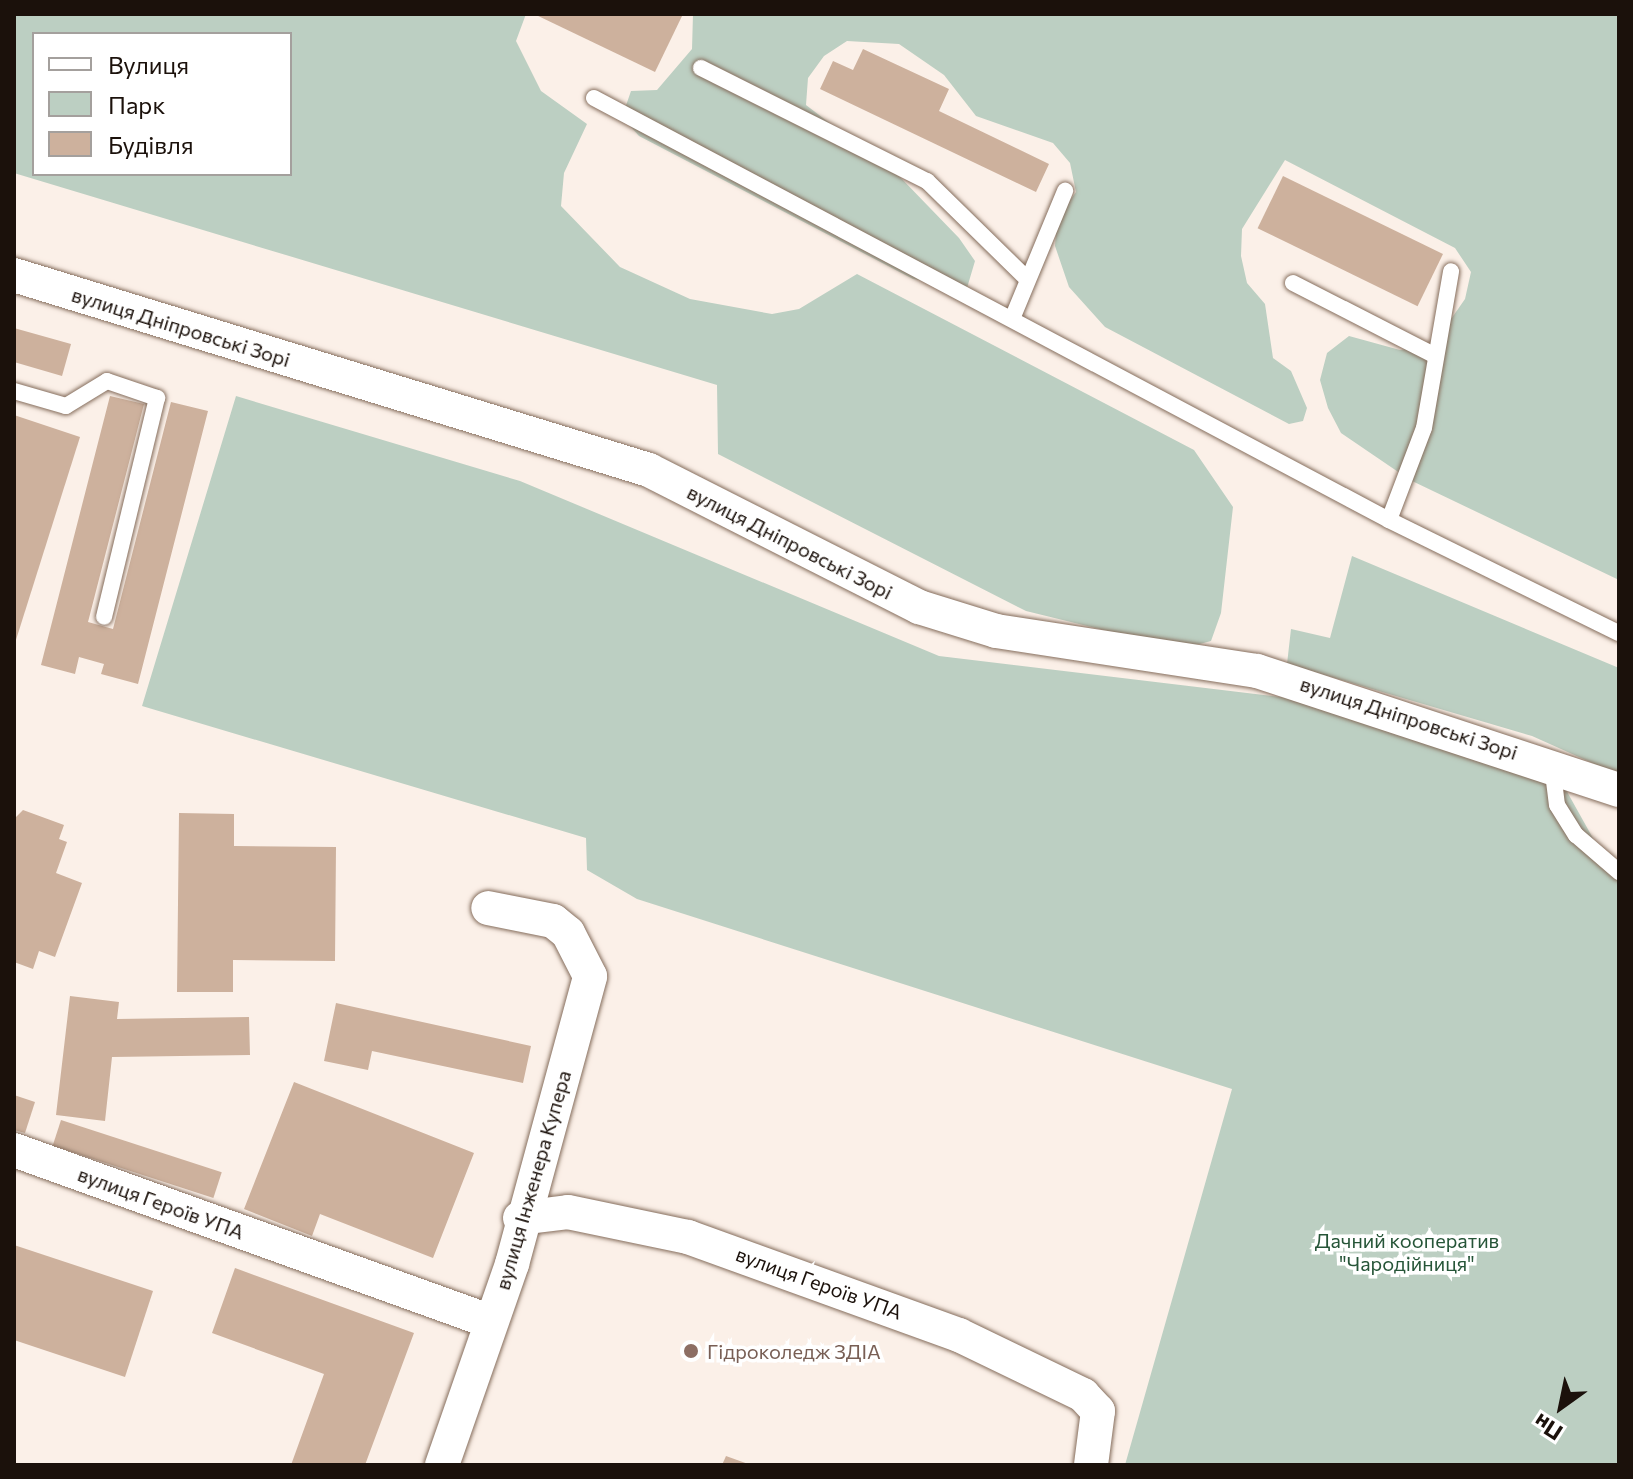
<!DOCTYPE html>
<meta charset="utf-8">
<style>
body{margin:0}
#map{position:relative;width:1633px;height:1479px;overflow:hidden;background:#fbf0e8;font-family:Commissioner,sans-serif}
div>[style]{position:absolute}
.green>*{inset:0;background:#bccfc2}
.building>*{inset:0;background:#cdb19d;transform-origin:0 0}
.roads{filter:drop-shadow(0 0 2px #856d5c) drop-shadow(0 0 2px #856d5c)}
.service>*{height:16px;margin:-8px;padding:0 8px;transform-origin:8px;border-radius:8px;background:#fff}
.minor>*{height:34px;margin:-17px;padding:0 17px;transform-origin:17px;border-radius:17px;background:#fff}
.dots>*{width:22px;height:22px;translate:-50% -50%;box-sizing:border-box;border:4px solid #fff;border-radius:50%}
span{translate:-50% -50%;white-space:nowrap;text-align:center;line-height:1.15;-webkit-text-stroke:7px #fff;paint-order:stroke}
.street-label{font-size:20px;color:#1b110b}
.park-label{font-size:20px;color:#265538}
.education-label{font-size:20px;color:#785e54}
.left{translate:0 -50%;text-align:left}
.frame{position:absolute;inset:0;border:16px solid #1b110b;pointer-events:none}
.legend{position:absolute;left:32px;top:32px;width:260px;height:144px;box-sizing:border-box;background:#fff;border:2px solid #a4a09d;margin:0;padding:10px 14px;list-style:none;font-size:24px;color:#1b110b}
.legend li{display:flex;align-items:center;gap:16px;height:40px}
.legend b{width:40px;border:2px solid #a4a09d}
.north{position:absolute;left:1521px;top:1367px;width:80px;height:80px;-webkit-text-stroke:6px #fff;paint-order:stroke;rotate:213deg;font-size:22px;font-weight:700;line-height:32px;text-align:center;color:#1b110b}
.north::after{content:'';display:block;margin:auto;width:28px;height:36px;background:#1b110b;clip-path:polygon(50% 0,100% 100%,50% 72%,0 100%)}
</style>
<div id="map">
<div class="green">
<div style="clip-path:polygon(evenodd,14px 14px,526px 14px,516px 41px,541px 91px,587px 124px,564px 173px,561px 206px,620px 267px,690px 299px,772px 314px,799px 309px,857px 274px,1194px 450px,1233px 507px,1221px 613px,1211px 641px,1181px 649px,1026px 611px,718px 454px,717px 385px,14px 173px,14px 14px,34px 34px,290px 34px,290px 174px,34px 174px,34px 34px)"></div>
<div style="clip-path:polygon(693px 14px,1619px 14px,1619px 580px,1410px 480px,1341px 433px,1328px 408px,1320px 380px,1327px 353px,1349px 336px,1400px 350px,1433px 345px,1465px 299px,1471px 272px,1455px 248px,1285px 160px,1242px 229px,1241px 256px,1247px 283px,1265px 304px,1273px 358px,1291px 371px,1307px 408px,1303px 421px,1289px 424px,1105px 327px,1069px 287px,1055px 246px,1057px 219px,1076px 192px,1070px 163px,1053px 143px,976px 116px,944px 75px,899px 44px,847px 41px,824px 56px,808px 78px,806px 105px,900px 177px,959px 238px,975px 261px,967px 288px,913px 279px,639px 136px,622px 117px,631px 91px,657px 90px,692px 49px)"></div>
<div style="clip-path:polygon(236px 396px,520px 481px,939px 656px,1314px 701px,1551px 763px,1604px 858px,1619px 867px,1619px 1465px,1125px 1465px,1232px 1089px,637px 899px,587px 870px,586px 838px,142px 706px)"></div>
<div style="clip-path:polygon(1352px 556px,1619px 668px,1619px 775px,1532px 736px,1287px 664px,1291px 629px,1330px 638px)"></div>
</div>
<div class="building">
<div style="clip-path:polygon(534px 14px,683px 14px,655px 72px)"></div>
<div style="clip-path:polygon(863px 49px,949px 89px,939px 111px,1049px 164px,1036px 192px,820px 89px,833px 61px,853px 70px)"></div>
<div style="left:1283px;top:176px;width:178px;height:58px;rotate:26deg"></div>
<div style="clip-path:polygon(14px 328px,71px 344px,62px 376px,14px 362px)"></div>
<div style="clip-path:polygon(110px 396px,144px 404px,88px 622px,113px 629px,171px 402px,208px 411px,138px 684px,101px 674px,104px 664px,79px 657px,75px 674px,41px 665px)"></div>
<div style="clip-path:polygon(14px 415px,80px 437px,15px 643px,14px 643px)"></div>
<div style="clip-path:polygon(23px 810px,64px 825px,59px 839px,67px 842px,56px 873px,82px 883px,55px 957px,39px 951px,33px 969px,14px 962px,14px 819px)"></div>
<div style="clip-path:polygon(179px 813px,234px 814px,234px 846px,336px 847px,335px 961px,233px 960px,233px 992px,177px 992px)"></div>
<div style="clip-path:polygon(70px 996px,119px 1002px,117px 1019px,249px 1017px,250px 1055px,112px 1057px,105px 1121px,56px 1115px)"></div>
<div style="clip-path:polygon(336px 1003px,531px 1046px,523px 1083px,372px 1051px,368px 1070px,324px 1061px)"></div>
<div style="clip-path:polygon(294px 1082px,474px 1153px,433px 1258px,320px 1214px,312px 1236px,244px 1209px)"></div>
<div style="clip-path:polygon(14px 1095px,35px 1102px,25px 1133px,14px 1130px)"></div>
<div style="left:61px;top:1120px;width:169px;height:27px;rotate:18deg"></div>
<div style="clip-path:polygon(14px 1245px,153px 1291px,125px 1377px,14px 1340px)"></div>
<div style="clip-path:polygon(235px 1268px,414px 1333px,365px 1465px,291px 1465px,324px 1374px,212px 1333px)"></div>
<div style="clip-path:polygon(726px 1456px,751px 1465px,722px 1465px)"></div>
</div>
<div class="roads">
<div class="service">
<div style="left:701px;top:68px;width:253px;rotate:26.6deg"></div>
<div style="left:927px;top:181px;width:139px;rotate:44.4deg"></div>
<div style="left:594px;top:98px;width:900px;rotate:27.96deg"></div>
<div style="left:1389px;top:520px;width:256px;rotate:26.2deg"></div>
<div style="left:1293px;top:283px;width:158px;rotate:27.1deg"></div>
<div style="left:1012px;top:319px;width:139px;rotate:-67.5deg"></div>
<div style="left:14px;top:391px;width:54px;rotate:16.1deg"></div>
<div style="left:66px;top:406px;width:48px;rotate:-31.4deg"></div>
<div style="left:107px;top:381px;width:53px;rotate:18.8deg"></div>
<div style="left:157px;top:398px;width:225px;rotate:103.6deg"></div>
<div style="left:1389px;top:520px;width:98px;rotate:-69.2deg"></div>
<div style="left:1424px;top:428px;width:159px;rotate:-80.2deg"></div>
<div style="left:1552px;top:765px;width:40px;rotate:82.9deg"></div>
<div style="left:1557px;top:805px;width:36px;rotate:58deg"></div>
<div style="left:1576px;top:835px;width:57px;rotate:40.7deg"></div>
</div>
<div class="minor">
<div style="left:14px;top:275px;width:664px;rotate:17.07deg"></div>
<div style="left:649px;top:470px;width:303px;rotate:26.9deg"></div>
<div style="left:919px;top:607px;width:81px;rotate:17.3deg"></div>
<div style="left:996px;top:631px;width:264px;rotate:8.7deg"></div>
<div style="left:1257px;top:671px;width:381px;rotate:18.2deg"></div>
<div style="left:14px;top:1150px;width:505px;rotate:19.8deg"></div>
<div style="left:520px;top:1218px;width:48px;rotate:-7.1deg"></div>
<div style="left:568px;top:1212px;width:123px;rotate:11.8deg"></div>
<div style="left:688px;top:1237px;width:288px;rotate:19.9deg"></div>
<div style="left:959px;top:1335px;width:138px;rotate:25.8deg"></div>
<div style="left:1083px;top:1395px;width:22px;rotate:47deg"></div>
<div style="left:1098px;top:1411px;width:54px;rotate:97.4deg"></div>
<div style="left:442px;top:1465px;width:213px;rotate:-70.8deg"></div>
<div style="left:512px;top:1264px;width:298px;rotate:-74.8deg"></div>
<div style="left:590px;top:976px;width:48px;rotate:-117.1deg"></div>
<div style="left:568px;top:933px;width:19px;rotate:-141deg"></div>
<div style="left:553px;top:921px;width:66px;rotate:-168.7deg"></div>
</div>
</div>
<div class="dots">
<div style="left:691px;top:1351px;background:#8d6e63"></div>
</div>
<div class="street-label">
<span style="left:181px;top:327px;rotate:17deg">вулиця Дніпровські Зорі</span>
<span style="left:790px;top:542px;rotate:27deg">вулиця Дніпровські Зорі</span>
<span style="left:1409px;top:718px;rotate:18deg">вулиця Дніпровські Зорі</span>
<span style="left:533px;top:1180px;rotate:-74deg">вулиця Інженера Купера</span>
<span style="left:161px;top:1203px;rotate:20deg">вулиця Героїв УПА</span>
<span style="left:819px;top:1283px;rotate:20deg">вулиця Героїв УПА</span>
</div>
<div class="park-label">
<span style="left:1407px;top:1252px">Дачний кооператив<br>"Чародійниця"</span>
</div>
<div class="education-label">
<span class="left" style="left:707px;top:1351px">Гідроколедж ЗДIА</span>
</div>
<div class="frame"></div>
<ul class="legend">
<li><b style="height:10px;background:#fff"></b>Вулиця</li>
<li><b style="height:22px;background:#bccfc2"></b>Парк</li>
<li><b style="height:22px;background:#cdb19d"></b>Будівля</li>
</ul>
<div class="north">Пн</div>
</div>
